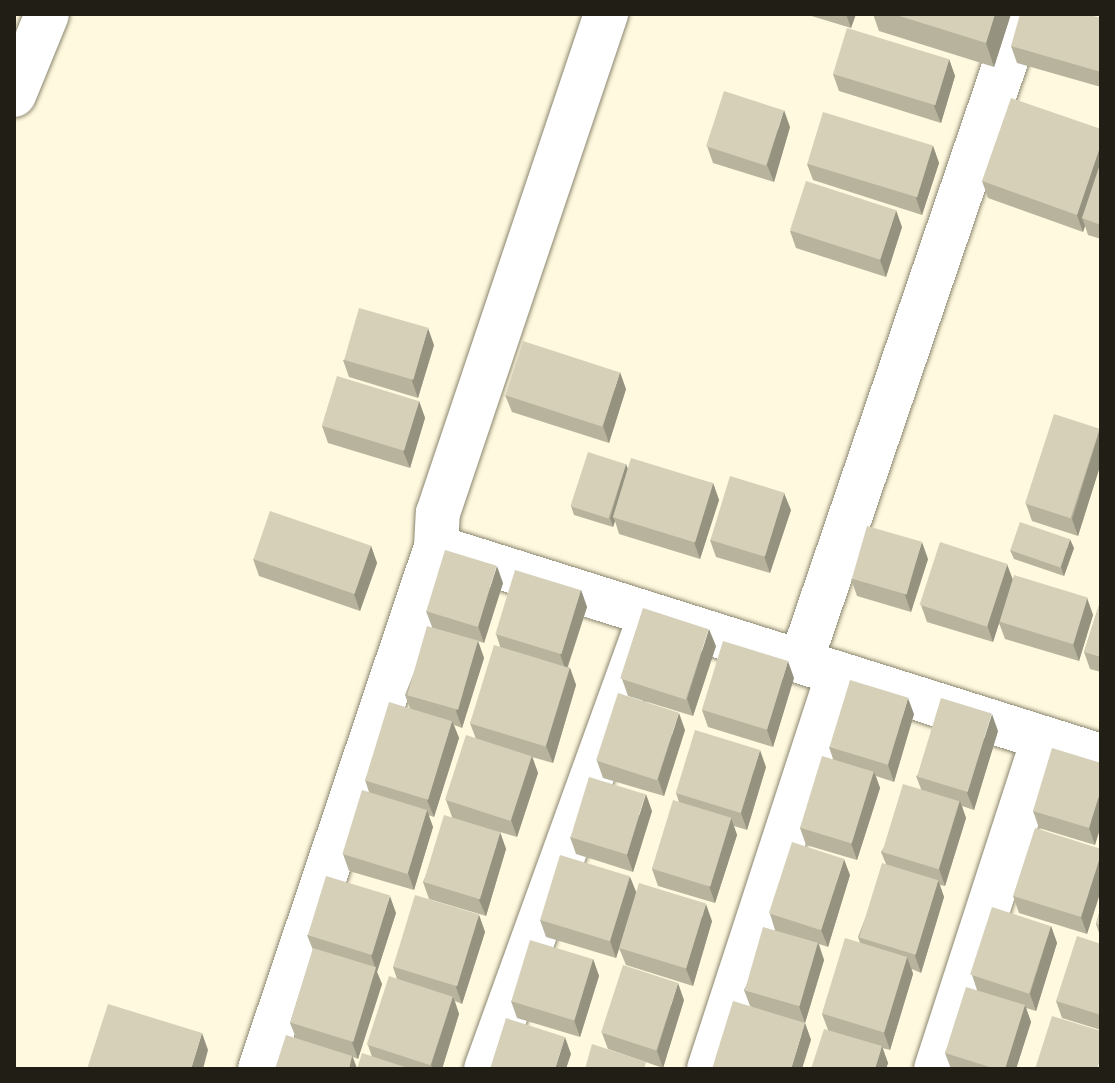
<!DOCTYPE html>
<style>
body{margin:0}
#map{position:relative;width:1115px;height:1083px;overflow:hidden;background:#fff9df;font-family:"Exo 2",sans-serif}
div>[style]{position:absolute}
.roads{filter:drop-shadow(0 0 2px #8a856e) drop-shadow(0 0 2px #8a856e)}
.minor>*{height:44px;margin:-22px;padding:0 22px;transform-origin:22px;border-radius:22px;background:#fff}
.wall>*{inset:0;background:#b7b39d}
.shaded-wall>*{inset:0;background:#959280}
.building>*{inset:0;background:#d5d0b7;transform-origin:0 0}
span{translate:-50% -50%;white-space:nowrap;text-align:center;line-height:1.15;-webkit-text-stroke:7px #fff;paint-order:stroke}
.frame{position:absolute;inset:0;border:16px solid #201e15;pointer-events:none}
</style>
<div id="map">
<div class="roads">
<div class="minor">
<div style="left:14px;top:95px;width:87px;rotate:-67.8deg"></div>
<div style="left:436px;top:547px;width:34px;rotate:-87deg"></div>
<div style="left:438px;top:513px;width:527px;rotate:-71.39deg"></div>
<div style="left:802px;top:658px;width:681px;rotate:-71.14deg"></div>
<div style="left:260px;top:1069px;width:551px;rotate:-71.37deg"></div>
<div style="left:436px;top:547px;width:697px;rotate:17.45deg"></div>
<div style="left:486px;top:1069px;width:467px;rotate:-70.1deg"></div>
<div style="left:709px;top:1069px;width:416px;rotate:-71.9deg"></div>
<div style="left:936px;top:1069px;width:346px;rotate:-72deg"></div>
</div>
</div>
<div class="wall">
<div style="clip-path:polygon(805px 14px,856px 14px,851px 28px)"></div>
<div style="clip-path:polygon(873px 14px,1011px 14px,994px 67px,879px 31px)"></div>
<div style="clip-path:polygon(1101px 18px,1101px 87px,1017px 63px,1011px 46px)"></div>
<div style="clip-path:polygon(949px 59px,955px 76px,941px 123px,839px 91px,833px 74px)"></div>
<div style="clip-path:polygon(790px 127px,774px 182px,713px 163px,707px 146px)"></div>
<div style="clip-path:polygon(1101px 129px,1101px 239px,1088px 235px,1085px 226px,1083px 232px,988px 198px,982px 181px)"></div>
<div style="clip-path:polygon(933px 146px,939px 163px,922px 215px,813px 180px,807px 164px)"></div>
<div style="clip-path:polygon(902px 227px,886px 277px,796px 248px,790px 231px)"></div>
<div style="clip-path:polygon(434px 345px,418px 398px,349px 377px,343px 360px)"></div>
<div style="clip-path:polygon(626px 389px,609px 443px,512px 412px,505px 395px)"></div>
<div style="clip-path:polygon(419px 401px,425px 418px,410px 468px,328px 443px,322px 426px)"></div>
<div style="clip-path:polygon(1100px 429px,1101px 463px,1078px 536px,1032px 521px,1026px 504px)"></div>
<div style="clip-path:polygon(626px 464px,628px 469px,713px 483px,719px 500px,700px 559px,619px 534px,615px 521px,613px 527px,574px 515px,571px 506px)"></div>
<div style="clip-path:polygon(791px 510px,770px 573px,716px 557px,710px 540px)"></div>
<div style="clip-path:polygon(371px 546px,377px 563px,360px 611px,259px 576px,253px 559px)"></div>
<div style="clip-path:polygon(1074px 548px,1064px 576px,1014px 559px,1010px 550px)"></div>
<div style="clip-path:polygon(928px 559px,911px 612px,857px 596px,851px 579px)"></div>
<div style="clip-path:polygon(1013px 580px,1087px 598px,1093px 615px,1079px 661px,1005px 639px,999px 623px,993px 642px,927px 622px,921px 605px)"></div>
<div style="clip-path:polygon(503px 583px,484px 643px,478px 641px,484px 658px,462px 728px,454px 725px,459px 738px,434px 817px,428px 815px,433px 827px,414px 890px,349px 871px,343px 854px,369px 792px,365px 780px,410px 708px,405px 695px,432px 627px,426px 611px)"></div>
<div style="clip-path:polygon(581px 590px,587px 607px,568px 667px,570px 668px,576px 685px,553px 763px,532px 757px,538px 773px,517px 837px,500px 832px,506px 849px,486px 916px,429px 899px,423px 882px,452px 817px,446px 800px,476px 739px,470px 723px,500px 646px,496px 634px)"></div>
<div style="clip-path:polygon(1101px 599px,1101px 672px,1090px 669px,1084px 652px)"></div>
<div style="clip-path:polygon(716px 646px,693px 716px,628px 696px,622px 679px)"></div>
<div style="clip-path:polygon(794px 678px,773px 747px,708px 727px,702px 710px)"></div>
<div style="clip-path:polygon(914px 714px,894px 782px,876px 776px,880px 788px,857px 860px,806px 845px,800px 828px,833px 759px,829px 747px)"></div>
<div style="clip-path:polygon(685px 730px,664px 796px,603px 778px,597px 761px)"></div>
<div style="clip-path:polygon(998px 731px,974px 810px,962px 806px,966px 818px,945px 886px,940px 885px,944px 897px,921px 973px,912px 969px,913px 974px,890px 1050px,882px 1048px,888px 1063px,886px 1069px,811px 1069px,828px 1030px,822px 1014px,860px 943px,858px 937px,886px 864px,881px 852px,921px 789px,916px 776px)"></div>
<div style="clip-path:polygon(1101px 763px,1095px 845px,1039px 828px,1033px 811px)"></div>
<div style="clip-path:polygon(766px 767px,747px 830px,734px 826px,737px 835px,715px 903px,658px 886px,652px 869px,679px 802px,676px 793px)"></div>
<div style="clip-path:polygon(652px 811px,633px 872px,576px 854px,570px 837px)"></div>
<div style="clip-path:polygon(1101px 854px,1101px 890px,1087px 934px,1019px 913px,1013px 896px)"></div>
<div style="clip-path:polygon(850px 875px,828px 947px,819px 944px,824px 960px,805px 1023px,811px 1040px,750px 1006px,744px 990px,775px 930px,770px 914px)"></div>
<div style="clip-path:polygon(630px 877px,636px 893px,712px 921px,693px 986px,626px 965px,619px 948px,623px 936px,616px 958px,546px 937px,540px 920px)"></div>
<div style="clip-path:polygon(1101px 906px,1101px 939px,1096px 924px)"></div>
<div style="clip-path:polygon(396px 913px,377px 972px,382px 984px,358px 1059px,353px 1057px,357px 1068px,372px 1057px,368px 1045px,397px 979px,393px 967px,479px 915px,485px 932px,462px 1004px,455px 1001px,459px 1014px,442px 1069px,275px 1069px,296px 1038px,290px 1023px,313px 950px,307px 935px)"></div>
<div style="clip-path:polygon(1051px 926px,1057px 943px,1036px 1011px,1026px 1008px,1031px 1022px,1016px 1069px,951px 1069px,945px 1053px,977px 990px,972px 975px)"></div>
<div style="clip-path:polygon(1101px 944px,1101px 1030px,1062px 1018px,1056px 1001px)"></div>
<div style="clip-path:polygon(593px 959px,599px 976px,580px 1037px,517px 1018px,511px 1001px)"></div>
<div style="clip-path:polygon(684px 1000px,663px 1068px,608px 1049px,602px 1033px)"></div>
</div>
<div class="shaded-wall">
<div style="clip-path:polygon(846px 14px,856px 14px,851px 28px)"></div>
<div style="clip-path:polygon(995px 14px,1011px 14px,994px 67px,986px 43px)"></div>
<div style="clip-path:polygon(949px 59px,955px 76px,941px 123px,934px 106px)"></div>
<div style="clip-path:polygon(784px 110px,790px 127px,774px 182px,767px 165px)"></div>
<div style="clip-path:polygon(1101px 144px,1101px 179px,1082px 218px,1085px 226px,1083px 232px,1077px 215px)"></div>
<div style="clip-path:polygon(933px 146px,939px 163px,922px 215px,916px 198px)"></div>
<div style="clip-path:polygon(896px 210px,902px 227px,886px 277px,880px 260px)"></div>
<div style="clip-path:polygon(428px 328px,434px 345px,418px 398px,412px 381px)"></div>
<div style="clip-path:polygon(620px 372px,626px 389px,609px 443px,603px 426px)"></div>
<div style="clip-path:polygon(419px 401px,425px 418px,410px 468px,403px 451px)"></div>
<div style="clip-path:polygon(1100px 429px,1101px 463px,1078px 536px,1072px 519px)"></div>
<div style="clip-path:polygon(626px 464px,629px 473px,613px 517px,615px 521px,613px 527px,610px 518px)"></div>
<div style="clip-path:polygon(713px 483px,719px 500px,700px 559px,694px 542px)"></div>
<div style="clip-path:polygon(784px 493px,791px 510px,770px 573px,764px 556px)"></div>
<div style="clip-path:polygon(1070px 539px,1074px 548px,1064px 576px,1061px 567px)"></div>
<div style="clip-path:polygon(922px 542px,928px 559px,911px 612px,905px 595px)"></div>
<div style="clip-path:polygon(371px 546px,377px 563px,360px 611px,354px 594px)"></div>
<div style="clip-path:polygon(1007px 564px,1013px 580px,993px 642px,987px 625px)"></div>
<div style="clip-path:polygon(497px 566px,503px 583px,484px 643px,478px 626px)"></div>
<div style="clip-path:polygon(581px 590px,587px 607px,566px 671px,560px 654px)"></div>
<div style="clip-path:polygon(1087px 598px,1093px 615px,1079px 661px,1073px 644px)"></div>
<div style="clip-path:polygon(709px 629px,716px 646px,693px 716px,687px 699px)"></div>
<div style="clip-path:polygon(478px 641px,484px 658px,462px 728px,456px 711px)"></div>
<div style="clip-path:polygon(788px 661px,794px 678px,773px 747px,767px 730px)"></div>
<div style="clip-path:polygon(570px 668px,576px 685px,553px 763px,546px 746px)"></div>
<div style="clip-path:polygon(908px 698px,914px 714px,894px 782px,888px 765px)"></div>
<div style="clip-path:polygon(679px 713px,685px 730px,664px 796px,658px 779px)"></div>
<div style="clip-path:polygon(992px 714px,998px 731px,974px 810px,967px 793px)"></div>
<div style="clip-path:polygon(452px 721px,459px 738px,434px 817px,427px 800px)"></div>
<div style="clip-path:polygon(760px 750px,766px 767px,747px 830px,741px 813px)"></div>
<div style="clip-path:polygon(532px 756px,538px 773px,517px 837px,511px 820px)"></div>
<div style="clip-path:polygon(874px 772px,880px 788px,857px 860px,851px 843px)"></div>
<div style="clip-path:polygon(1101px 789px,1101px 826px,1095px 845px,1089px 828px)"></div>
<div style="clip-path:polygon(646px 794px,652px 811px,633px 872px,627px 855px)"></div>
<div style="clip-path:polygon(960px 801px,966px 818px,945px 886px,939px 869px)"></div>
<div style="clip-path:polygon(427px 810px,433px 827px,414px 890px,408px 873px)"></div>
<div style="clip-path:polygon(731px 818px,737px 835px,715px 903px,709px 886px)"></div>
<div style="clip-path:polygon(500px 832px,506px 849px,486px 916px,479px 900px)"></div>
<div style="clip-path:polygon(1101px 854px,1101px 890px,1087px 934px,1081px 917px)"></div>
<div style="clip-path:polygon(844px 859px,850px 875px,828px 947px,821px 930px)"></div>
<div style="clip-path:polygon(630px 877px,637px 894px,616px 958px,610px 941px)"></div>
<div style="clip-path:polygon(938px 880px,944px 897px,921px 973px,915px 956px)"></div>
<div style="clip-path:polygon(390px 896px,396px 913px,377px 972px,382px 984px,358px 1059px,352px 1042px,375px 967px,371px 955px)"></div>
<div style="clip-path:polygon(706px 904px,712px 921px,693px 986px,686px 969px)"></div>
<div style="clip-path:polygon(479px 915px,485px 932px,462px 1004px,456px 987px)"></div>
<div style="clip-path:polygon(1051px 926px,1057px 943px,1036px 1011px,1030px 994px)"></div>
<div style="clip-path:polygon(818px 943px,824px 960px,805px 1023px,799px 1006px)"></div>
<div style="clip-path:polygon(907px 957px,913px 974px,890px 1050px,884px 1033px)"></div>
<div style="clip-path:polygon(593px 959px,599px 976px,580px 1037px,574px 1020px)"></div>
<div style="clip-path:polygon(678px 983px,684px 1000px,663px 1068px,657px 1051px)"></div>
<div style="clip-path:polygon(453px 997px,459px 1014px,442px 1069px,433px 1069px,431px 1065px)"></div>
<div style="clip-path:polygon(1025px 1005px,1031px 1022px,1016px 1069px,1005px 1069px)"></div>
<div style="clip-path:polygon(805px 1023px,811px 1040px,802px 1069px,791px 1069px)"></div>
<div style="clip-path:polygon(202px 1033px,208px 1050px,203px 1069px,191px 1069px)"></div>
<div style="clip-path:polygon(565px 1037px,571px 1054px,566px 1069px,555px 1069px)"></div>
<div style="clip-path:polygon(882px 1046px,888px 1063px,886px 1069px,875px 1069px)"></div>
<div style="clip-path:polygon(352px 1056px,357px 1069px,349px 1069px)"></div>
</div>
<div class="building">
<div style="clip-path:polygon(893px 14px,995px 14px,986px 43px)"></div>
<div style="clip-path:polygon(1020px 14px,1086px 14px,1101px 18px,1101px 72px,1011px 46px)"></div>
<div style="left:847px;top:28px;width:107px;height:48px;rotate:17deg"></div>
<div style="left:724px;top:91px;width:63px;height:58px;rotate:18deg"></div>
<div style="clip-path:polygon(1011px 98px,1101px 129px,1101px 144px,1077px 215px,982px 181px)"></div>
<div style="left:823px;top:112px;width:115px;height:54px;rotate:17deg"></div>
<div style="clip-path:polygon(1101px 161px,1101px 225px,1082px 218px)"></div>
<div style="left:806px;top:181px;width:95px;height:52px;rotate:18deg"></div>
<div style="left:359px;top:308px;width:72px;height:54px;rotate:16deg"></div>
<div style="left:523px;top:341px;width:102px;height:57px;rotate:18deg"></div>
<div style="left:337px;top:376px;width:86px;height:52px;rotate:17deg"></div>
<div style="left:1054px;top:414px;width:48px;height:94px;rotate:18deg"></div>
<div style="left:588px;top:452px;width:40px;height:57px;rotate:18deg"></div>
<div style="left:631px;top:458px;width:86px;height:62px;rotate:17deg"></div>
<div style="left:730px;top:476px;width:57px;height:67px;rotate:17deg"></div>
<div style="left:270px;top:511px;width:107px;height:51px;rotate:19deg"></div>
<div style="left:1020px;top:522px;width:53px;height:30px;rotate:19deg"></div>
<div style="left:867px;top:526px;width:57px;height:55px;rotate:16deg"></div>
<div style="left:940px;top:542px;width:71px;height:66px;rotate:18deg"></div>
<div style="left:445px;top:550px;width:54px;height:64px;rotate:17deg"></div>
<div style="left:515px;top:570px;width:69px;height:67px;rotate:17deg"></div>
<div style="left:1014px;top:575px;width:77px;height:49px;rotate:17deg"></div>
<div style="clip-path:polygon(1101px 599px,1101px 657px,1084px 652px)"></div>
<div style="left:643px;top:608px;width:69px;height:74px;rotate:18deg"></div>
<div style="left:427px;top:626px;width:53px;height:72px;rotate:16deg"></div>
<div style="left:723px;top:641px;width:68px;height:72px;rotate:17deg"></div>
<div style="left:494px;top:645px;width:79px;height:82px;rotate:17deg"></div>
<div style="left:850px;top:680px;width:61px;height:70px;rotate:17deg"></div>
<div style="left:618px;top:693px;width:64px;height:71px;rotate:18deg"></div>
<div style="left:941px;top:698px;width:53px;height:82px;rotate:17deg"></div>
<div style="left:389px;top:702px;width:66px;height:82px;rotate:17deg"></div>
<div style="left:695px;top:730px;width:68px;height:66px;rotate:17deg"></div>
<div style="left:466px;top:735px;width:69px;height:68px;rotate:18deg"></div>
<div style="clip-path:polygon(1052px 748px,1101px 763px,1101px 789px,1089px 828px,1033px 811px)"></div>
<div style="left:822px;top:756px;width:54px;height:75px;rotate:17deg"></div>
<div style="left:589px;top:777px;width:59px;height:63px;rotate:17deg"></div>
<div style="left:903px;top:784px;width:59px;height:71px;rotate:17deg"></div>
<div style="left:362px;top:790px;width:68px;height:67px;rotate:17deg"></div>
<div style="left:673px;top:800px;width:61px;height:72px;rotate:17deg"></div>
<div style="left:444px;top:815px;width:59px;height:70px;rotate:17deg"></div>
<div style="clip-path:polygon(1035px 828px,1101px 849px,1101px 854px,1081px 917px,1013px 896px)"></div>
<div style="left:792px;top:842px;width:55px;height:75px;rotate:18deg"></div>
<div style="left:560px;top:855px;width:73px;height:68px;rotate:17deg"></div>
<div style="left:882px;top:863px;width:59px;height:78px;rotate:17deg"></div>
<div style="left:326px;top:876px;width:67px;height:62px;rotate:17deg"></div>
<div style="left:639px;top:883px;width:70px;height:68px;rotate:17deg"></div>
<div style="left:415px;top:895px;width:67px;height:75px;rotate:17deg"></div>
<div style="clip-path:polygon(1101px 906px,1101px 925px,1096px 924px)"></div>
<div style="left:992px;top:907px;width:62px;height:71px;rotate:18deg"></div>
<div style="left:763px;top:927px;width:57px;height:66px;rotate:16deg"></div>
<div style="clip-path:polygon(1077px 936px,1101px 944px,1101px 1015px,1056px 1001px)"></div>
<div style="left:845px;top:938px;width:65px;height:79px;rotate:17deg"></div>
<div style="left:530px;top:940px;width:66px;height:64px;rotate:17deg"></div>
<div style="left:313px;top:948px;width:66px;height:78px;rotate:17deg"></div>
<div style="left:623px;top:965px;width:58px;height:71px;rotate:18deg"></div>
<div style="left:389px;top:976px;width:67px;height:72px;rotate:18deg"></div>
<div style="clip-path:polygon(966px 987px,1025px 1005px,1005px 1069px,996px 1069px,945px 1053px)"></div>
<div style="clip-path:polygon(733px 1001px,805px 1023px,791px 1069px,712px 1069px)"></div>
<div style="clip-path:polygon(108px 1004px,202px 1033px,191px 1069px,87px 1069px)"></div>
<div style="clip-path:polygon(1052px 1016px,1101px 1031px,1101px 1057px,1097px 1069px,1035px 1069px)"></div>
<div style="clip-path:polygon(506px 1018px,565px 1037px,555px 1069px,490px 1069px)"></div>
<div style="clip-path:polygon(824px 1029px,882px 1046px,875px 1069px,811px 1069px)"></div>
<div style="clip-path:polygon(286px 1035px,352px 1056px,349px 1069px,275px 1069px)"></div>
<div style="clip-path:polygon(592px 1044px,646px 1062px,644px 1069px,585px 1069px)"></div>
<div style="clip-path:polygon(362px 1053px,411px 1069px,357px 1069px)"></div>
</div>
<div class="frame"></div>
</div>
